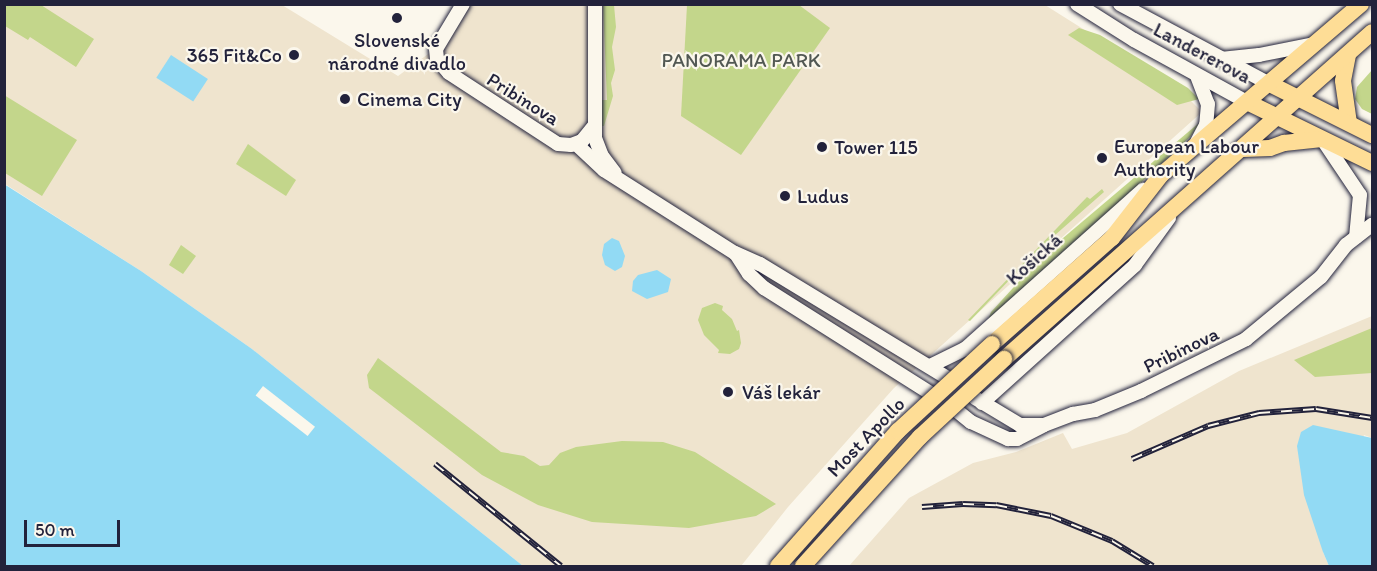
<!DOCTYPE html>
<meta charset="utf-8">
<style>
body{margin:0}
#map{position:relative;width:1377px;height:571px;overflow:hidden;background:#fbf7ec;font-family:Itim,sans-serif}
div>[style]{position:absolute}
.built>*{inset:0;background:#efe4ce}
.green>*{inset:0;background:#c3d68b}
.water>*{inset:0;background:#92daf4;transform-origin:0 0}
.pier>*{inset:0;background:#fbf7ec;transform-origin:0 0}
.roads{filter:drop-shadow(0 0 2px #22223b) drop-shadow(0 0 2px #22223b)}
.minor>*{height:14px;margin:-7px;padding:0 7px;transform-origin:7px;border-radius:7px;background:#fbf7ec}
.major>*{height:16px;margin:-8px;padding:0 8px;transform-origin:8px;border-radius:8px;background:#fedd96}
.rail>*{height:6px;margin-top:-3px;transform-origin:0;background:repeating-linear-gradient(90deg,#fbf7ec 0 11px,#22223b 0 22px);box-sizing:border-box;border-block:2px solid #22223b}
.bridges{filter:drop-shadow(0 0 2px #22223b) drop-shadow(0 0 2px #22223b)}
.major-bridge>*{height:16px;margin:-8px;padding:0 8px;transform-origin:8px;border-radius:8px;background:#fedd96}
.dots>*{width:16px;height:16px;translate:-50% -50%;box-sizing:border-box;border:3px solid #fbf7ec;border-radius:50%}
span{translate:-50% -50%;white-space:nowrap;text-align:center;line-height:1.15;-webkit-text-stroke:4.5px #fbf7ec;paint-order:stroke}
.poi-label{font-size:20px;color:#22223b}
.right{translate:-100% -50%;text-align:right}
.left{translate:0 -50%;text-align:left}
.street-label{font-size:20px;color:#22223b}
.park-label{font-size:20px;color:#525853}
.frame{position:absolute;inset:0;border:6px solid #22223b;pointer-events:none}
.scale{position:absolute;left:24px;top:520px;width:96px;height:27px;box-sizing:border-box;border:3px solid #22223b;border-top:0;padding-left:8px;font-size:18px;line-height:21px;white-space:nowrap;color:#22223b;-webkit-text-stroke:4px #fbf7ec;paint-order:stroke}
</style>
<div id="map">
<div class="built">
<div style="clip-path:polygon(4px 5px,282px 5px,398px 76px,446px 41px,468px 5px,1045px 5px,1180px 90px,1202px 112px,894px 388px,788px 507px,741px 566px,523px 566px,252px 349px,141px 271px,5px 184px)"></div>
<div style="clip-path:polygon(1372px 316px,1372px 438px,1364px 435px,1323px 552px,1329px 566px,849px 566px,909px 498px,973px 463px,1016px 452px,1063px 433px,1072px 449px,1127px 433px,1239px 371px)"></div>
</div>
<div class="green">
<div style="clip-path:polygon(4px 5px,41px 5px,94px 39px,76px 67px,30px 37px,28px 40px,5px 26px)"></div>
<div style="clip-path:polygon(603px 5px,614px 5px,616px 27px,612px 47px,615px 70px,611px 83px,613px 96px,604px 126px,598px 126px,598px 100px,607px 100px)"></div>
<div style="clip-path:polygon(687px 5px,799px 5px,830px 28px,741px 155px,681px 116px)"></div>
<div style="clip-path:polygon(1079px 28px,1100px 35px,1188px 88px,1199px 99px,1177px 105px,1068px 35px)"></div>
<div style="clip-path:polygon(1372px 70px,1372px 114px,1362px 109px,1355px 99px,1357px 87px)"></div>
<div style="clip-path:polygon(4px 95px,77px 140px,42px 196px,5px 173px)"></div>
<div style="clip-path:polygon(1200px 122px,1191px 136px,1072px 247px,988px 320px,991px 312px,1043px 255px)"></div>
<div style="clip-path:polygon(248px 144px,296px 180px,286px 196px,236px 164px)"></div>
<div style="clip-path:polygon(1102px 189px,1104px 192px,1038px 250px,970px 321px,968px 320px,1087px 197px,1090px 199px)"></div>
<div style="clip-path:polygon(181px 245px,196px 256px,183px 274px,169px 265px)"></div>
<div style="clip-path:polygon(715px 303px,723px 306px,722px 310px,732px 319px,737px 331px,739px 330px,741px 343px,739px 349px,730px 354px,718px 353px,719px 350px,704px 335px,698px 320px,702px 308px)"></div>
<div style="clip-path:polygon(1372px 328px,1372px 373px,1315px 377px,1294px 360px)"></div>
<div style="clip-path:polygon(378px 358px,501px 452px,524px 456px,540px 466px,549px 465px,560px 453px,576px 447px,622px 441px,663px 442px,695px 452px,776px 504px,756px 516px,689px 528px,592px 522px,538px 505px,482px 475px,369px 388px,367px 375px)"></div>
</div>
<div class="water">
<div style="left:171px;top:55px;width:44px;height:27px;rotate:33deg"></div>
<div style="clip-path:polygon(4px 184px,141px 271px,252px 349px,523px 566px,5px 566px)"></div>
<div style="clip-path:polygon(612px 238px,619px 241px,625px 256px,622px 267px,615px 271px,605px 265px,602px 255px,604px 244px)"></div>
<div style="clip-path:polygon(657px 270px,671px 279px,668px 292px,647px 299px,632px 291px,633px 281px,638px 275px)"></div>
<div style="clip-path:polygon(1313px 425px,1372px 438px,1372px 566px,1329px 566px,1323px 552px,1304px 495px,1297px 446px,1301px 432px)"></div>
</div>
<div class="pier">
<div style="left:263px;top:386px;width:66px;height:12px;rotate:38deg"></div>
</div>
<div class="roads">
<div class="minor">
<div style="left:463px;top:4px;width:52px;rotate:121deg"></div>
<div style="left:436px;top:49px;width:10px;rotate:84deg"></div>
<div style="left:437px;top:59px;width:18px;rotate:49deg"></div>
<div style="left:449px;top:73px;width:130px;rotate:33.1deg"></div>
<div style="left:558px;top:144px;width:13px;rotate:4deg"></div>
<div style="left:571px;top:145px;width:12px;rotate:-20deg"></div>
<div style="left:582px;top:141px;width:19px;rotate:-51deg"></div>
<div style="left:595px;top:4px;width:134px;rotate:90deg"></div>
<div style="left:595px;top:138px;width:19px;rotate:69deg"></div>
<div style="left:602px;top:156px;width:21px;rotate:53deg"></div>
<div style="left:1077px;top:4px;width:67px;rotate:32.3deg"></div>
<div style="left:1134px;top:40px;width:129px;rotate:28.8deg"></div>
<div style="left:1120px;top:4px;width:170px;rotate:28.1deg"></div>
<div style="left:1221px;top:59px;width:38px;rotate:-6deg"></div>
<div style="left:1259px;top:55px;width:56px;rotate:-11.3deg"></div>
<div style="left:1197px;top:76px;width:30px;rotate:69deg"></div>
<div style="left:1208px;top:104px;width:21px;rotate:95deg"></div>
<div style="left:1206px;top:125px;width:19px;rotate:118deg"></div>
<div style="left:1323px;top:140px;width:66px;rotate:56.1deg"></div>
<div style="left:1360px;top:195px;width:42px;rotate:95.4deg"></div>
<div style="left:576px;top:144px;width:38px;rotate:43deg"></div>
<div style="left:604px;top:170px;width:155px;rotate:32.4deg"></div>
<div style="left:735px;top:253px;width:27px;rotate:24deg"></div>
<div style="left:760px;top:264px;width:218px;rotate:31.3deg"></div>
<div style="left:736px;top:254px;width:24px;rotate:57deg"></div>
<div style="left:749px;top:274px;width:21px;rotate:43deg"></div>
<div style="left:764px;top:288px;width:196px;rotate:32.3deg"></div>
<div style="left:930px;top:366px;width:39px;rotate:-26deg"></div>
<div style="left:965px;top:349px;width:239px;rotate:-41.8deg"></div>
<div style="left:975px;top:398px;width:52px;rotate:31deg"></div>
<div style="left:1020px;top:425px;width:24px"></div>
<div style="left:1044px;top:425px;width:31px;rotate:-21deg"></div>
<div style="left:1073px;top:414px;width:22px;rotate:-10deg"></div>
<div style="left:1095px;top:410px;width:50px;rotate:-22.4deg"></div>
<div style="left:1141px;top:391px;width:117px;rotate:-26.3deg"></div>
<div style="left:1246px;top:339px;width:97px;rotate:-39.6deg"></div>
<div style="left:1321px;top:277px;width:41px;rotate:-52deg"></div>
<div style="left:1346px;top:245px;width:33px;rotate:-38deg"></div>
<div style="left:982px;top:403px;width:206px;rotate:-42deg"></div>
<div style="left:1135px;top:265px;width:58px;rotate:-54.1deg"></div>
<div style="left:956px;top:410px;width:19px;rotate:39deg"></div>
<div style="left:971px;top:422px;width:41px;rotate:24.7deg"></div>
<div style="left:1008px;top:439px;width:9px"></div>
<div style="left:1017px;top:439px;width:28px;rotate:-27deg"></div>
</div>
<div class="major">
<div style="left:1348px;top:55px;width:26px;rotate:101deg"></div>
<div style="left:1343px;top:81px;width:42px;rotate:81.9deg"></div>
<div style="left:1270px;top:84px;width:114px;rotate:26.6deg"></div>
<div style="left:1247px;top:102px;width:139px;rotate:26deg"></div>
<div style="left:1243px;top:149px;width:27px;rotate:-2deg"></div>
<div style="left:1270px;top:148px;width:15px;rotate:-20deg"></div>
<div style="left:1284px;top:143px;width:38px;rotate:-6deg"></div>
<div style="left:992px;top:344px;width:160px;rotate:-41.5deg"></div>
<div style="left:1112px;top:238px;width:80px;rotate:-52.1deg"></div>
<div style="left:1161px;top:175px;width:263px;rotate:-40.5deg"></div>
<div style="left:1004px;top:359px;width:492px;rotate:-41.6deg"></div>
</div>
</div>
<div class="rail">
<div style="left:1132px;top:459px;width:83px;rotate:-23.5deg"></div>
<div style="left:1208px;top:426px;width:53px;rotate:-14.3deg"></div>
<div style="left:1259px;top:413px;width:57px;rotate:-4deg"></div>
<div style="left:1316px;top:409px;width:57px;rotate:9.1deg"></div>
<div style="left:435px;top:464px;width:162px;rotate:39deg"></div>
<div style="left:922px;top:507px;width:41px;rotate:-4.2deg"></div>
<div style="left:963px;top:504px;width:33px;rotate:2deg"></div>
<div style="left:996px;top:505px;width:56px;rotate:11.3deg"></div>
<div style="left:1051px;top:516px;width:66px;rotate:22.3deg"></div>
<div style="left:1112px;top:541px;width:48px;rotate:31.4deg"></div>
</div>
<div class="bridges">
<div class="major-bridge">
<div style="left:778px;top:566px;width:181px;rotate:-48.4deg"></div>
<div style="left:898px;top:431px;width:128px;rotate:-42.8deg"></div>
<div style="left:803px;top:566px;width:174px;rotate:-47.8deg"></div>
<div style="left:920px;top:437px;width:115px;rotate:-42.9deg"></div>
</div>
</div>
<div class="dots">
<div style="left:397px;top:18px;background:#22223b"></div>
<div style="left:294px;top:55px;background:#22223b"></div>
<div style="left:345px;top:99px;background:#22223b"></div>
<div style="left:822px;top:147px;background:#22223b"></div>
<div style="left:1102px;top:158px;background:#22223b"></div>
<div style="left:785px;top:196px;background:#22223b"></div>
<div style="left:728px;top:392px;background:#22223b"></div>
</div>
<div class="poi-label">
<span style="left:397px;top:52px">Slovenské<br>národné divadlo</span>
<span class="right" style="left:282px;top:55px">365 Fit&amp;Co</span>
<span class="left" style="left:357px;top:99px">Cinema City</span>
<span class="left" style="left:1114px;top:158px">European Labour<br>Authority</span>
<span class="left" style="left:834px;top:147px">Tower 115</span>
<span class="left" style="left:797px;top:196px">Ludus</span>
<span class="left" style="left:742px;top:392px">Váš lekár</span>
</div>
<div class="street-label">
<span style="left:1202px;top:53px;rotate:28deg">Landererova</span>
<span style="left:523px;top:99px;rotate:32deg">Pribinova</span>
<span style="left:1034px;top:259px;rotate:-42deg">Košická</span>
<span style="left:1181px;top:350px;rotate:-26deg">Pribinova</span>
<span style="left:866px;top:437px;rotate:-46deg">Most Apollo</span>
</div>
<div class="park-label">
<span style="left:741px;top:60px">PANORAMA PARK</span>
</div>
<div class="frame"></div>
<div class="scale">50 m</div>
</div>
